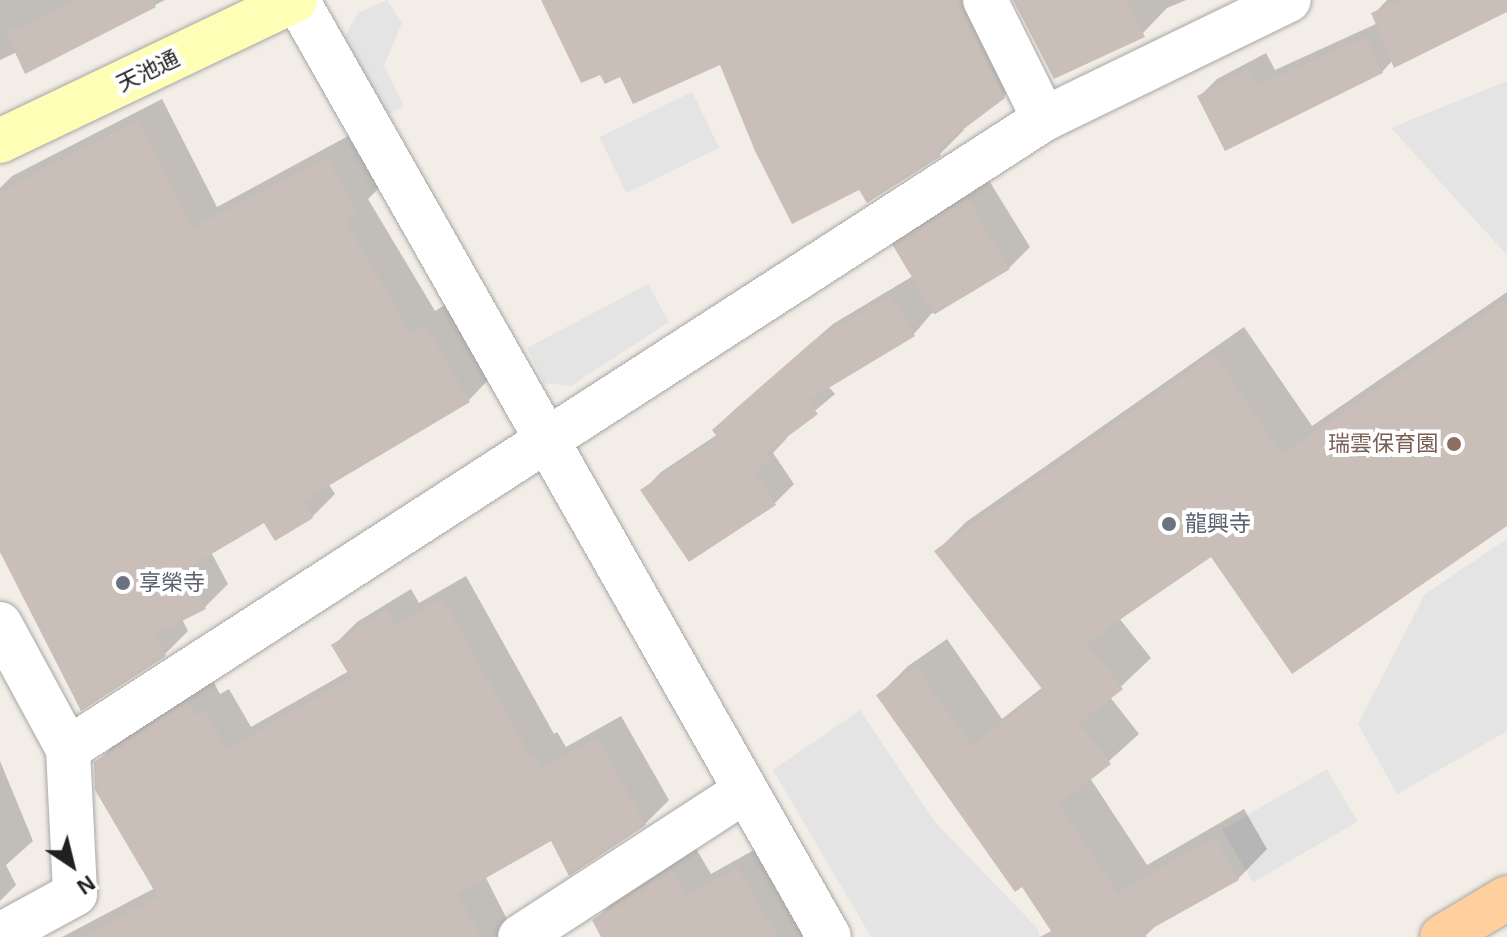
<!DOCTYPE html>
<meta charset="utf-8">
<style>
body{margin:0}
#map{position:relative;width:1507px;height:937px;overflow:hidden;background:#f2ede6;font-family:Arial,"Noto Sans JP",sans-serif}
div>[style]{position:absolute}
.parking>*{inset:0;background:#e4e4e4;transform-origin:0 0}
.shadow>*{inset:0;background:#0003}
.building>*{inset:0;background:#cabfb8;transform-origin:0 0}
.roads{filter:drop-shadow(0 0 2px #a7a7a7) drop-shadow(0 0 2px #a7a7a7)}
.street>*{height:44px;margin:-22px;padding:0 22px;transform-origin:22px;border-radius:22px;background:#fff}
.secondary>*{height:44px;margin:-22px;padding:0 22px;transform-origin:22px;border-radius:22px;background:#fffeb7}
.primary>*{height:44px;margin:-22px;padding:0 22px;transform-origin:22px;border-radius:22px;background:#ffcf9e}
.dots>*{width:22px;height:22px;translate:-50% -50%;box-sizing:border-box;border:4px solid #fff;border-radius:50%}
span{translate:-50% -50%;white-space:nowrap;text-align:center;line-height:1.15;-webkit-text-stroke:8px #fff;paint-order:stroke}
.street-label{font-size:22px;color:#202020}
.education-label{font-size:22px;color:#785e54}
.right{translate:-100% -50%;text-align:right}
.worship-label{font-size:22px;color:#5b616d}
.left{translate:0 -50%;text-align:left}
.north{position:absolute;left:32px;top:825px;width:80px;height:80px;-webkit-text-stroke:6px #fff;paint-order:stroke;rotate:145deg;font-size:22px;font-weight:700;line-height:32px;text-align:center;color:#202020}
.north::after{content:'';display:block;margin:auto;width:28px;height:36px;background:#202020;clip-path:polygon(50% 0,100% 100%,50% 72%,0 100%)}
</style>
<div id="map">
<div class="parking">
<div style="clip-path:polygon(387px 0,402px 23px,384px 66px,404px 106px,387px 115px,344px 38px,358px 13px)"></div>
<div style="clip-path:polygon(1507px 81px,1507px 255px,1391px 128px)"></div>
<div style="left:692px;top:92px;width:62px;height:103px;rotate:64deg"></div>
<div style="clip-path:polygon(648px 284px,669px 322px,571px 386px,544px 383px,527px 348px)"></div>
<div style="clip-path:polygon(1507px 539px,1507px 731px,1397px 794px,1358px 724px,1425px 594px)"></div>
<div style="clip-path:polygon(860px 710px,934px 821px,1037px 928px,1040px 937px,871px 937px,773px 770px)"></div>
<div style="left:1327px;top:769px;width:61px;height:121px;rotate:60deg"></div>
</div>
<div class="shadow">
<div style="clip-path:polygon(0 0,165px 0,26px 71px,17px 52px,0 60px)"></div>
<div style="clip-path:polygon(543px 0,993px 0,1029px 72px,1004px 96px,962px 127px,964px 130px,940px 154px,860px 187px,721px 62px,621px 75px)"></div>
<div style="clip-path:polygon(1015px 0,1186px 0,1167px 8px,1143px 33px)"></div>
<div style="clip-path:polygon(1387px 0,1507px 0,1507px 10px,1393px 60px,1382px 72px,1200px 96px,1217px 79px,1266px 53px,1275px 70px,1378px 23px,1374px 14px)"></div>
<div style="clip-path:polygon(162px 99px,217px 207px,350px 135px,379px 188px,368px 199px,435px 311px,448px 303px,491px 377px,469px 400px,328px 483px,335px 494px,312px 517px,265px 520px,211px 552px,228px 584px,205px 607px,182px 619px,188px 631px,165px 654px,0 553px,0 188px,12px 176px)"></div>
<div style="clip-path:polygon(988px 179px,1030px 247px,1009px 268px,931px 314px,914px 334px,828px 386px,835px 394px,786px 435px,787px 438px,773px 453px,794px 484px,775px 503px,689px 560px,643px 491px,661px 472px,718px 434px,714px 430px,733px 411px,833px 324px,913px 276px,895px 247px,916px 226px)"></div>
<div style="clip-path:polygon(1507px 292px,1507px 524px,1211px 554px,1119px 618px,1151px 658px,1110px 697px,1139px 734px,1090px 778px,1147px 865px,1244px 809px,1267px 849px,1238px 879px,1159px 923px,1144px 937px,1058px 937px,1023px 884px,879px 695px,908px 666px,947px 639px,1002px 719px,1043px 687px,937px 551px,966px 522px,1244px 327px,1312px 426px)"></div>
<div style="clip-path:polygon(466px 576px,554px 734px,557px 732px,566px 747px,621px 716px,669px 800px,645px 824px,551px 838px,485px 876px,516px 937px,62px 937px,155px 888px,96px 763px,120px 739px,212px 679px,220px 694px,229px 689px,251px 727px,349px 671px,334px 645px,357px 622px,411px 589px,419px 603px)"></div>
<div style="clip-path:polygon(0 761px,33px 841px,6px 865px,16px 885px,0 901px)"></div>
<div style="clip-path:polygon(761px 846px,830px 937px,602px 937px,595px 920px,618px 897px,695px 847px,711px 874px)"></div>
</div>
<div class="building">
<div style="clip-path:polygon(77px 0,152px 0,156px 7px,25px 74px,6px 33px)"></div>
<div style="clip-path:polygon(541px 0,960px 0,1005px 98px,937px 149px,941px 156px,867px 203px,859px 190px,792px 224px,755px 151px,720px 65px,633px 104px,620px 77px,605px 84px,600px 75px,581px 83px)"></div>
<div style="clip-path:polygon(1013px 0,1127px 0,1145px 37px,1054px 79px)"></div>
<div style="clip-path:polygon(1401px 0,1507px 0,1507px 12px,1394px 68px,1371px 13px)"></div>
<div style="clip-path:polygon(1366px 37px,1383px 73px,1225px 151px,1197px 96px,1248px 69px,1257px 86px)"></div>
<div style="clip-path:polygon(139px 120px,193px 228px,327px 157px,357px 213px,344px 220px,411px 333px,425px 325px,470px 402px,303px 501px,313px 518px,275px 541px,264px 523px,186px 569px,206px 609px,156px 634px,166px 656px,81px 711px,0 552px,0 192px)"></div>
<div style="left:967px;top:198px;width:83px;height:88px;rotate:59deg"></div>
<div style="clip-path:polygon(891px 295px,915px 336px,807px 401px,818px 414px,767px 452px,760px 444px,770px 458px,755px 472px,776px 505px,689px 562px,640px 490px,718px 438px,712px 430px,812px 342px)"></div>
<div style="clip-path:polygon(1507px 299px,1507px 526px,1292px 674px,1211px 557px,1086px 643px,1123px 689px,1079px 723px,1111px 764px,1059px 804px,1117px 893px,1214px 837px,1239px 880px,1144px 933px,1147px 937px,1040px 937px,1051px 931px,1022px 887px,1015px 892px,876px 695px,916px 667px,972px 746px,1043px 690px,934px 551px,1214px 354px,1282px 454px)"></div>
<div style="clip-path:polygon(442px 598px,530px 756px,533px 753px,542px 769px,597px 738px,646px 825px,569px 876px,551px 841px,458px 894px,481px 937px,80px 937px,158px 897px,95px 790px,94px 762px,188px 701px,196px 716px,205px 711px,227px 749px,351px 678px,331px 645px,387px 611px,395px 625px)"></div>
<div style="clip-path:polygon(737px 867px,778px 937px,601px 937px,592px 920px,671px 869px,687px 896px)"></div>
</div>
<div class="roads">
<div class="street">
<div style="left:297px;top:0;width:1077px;rotate:60.41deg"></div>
<div style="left:985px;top:0;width:133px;rotate:63.6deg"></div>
<div style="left:0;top:624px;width:142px;rotate:61.5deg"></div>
<div style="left:68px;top:749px;width:145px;rotate:87.2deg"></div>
<div style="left:75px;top:894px;width:85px;rotate:151.3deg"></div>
<div style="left:68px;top:749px;width:1162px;rotate:-32.84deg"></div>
<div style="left:1044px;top:119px;width:272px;rotate:-25.9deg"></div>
<div style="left:520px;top:937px;width:268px;rotate:-33deg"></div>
</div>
<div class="secondary">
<div style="left:0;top:141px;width:327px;rotate:-25.5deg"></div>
</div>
<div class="primary">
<div style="left:1442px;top:937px;width:76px;rotate:-31deg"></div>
</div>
</div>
<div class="dots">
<div style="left:1454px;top:444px;background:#8d6e63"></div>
<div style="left:1169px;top:524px;background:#6b7280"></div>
<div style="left:123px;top:583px;background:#6b7280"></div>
</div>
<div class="street-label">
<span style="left:148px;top:71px;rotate:-26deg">天池通</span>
</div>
<div class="education-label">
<span class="right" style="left:1438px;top:444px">瑞雲保育園</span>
</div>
<div class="worship-label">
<span class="left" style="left:1185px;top:524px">龍興寺</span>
<span class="left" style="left:139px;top:583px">享榮寺</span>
</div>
<div class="north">N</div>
</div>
